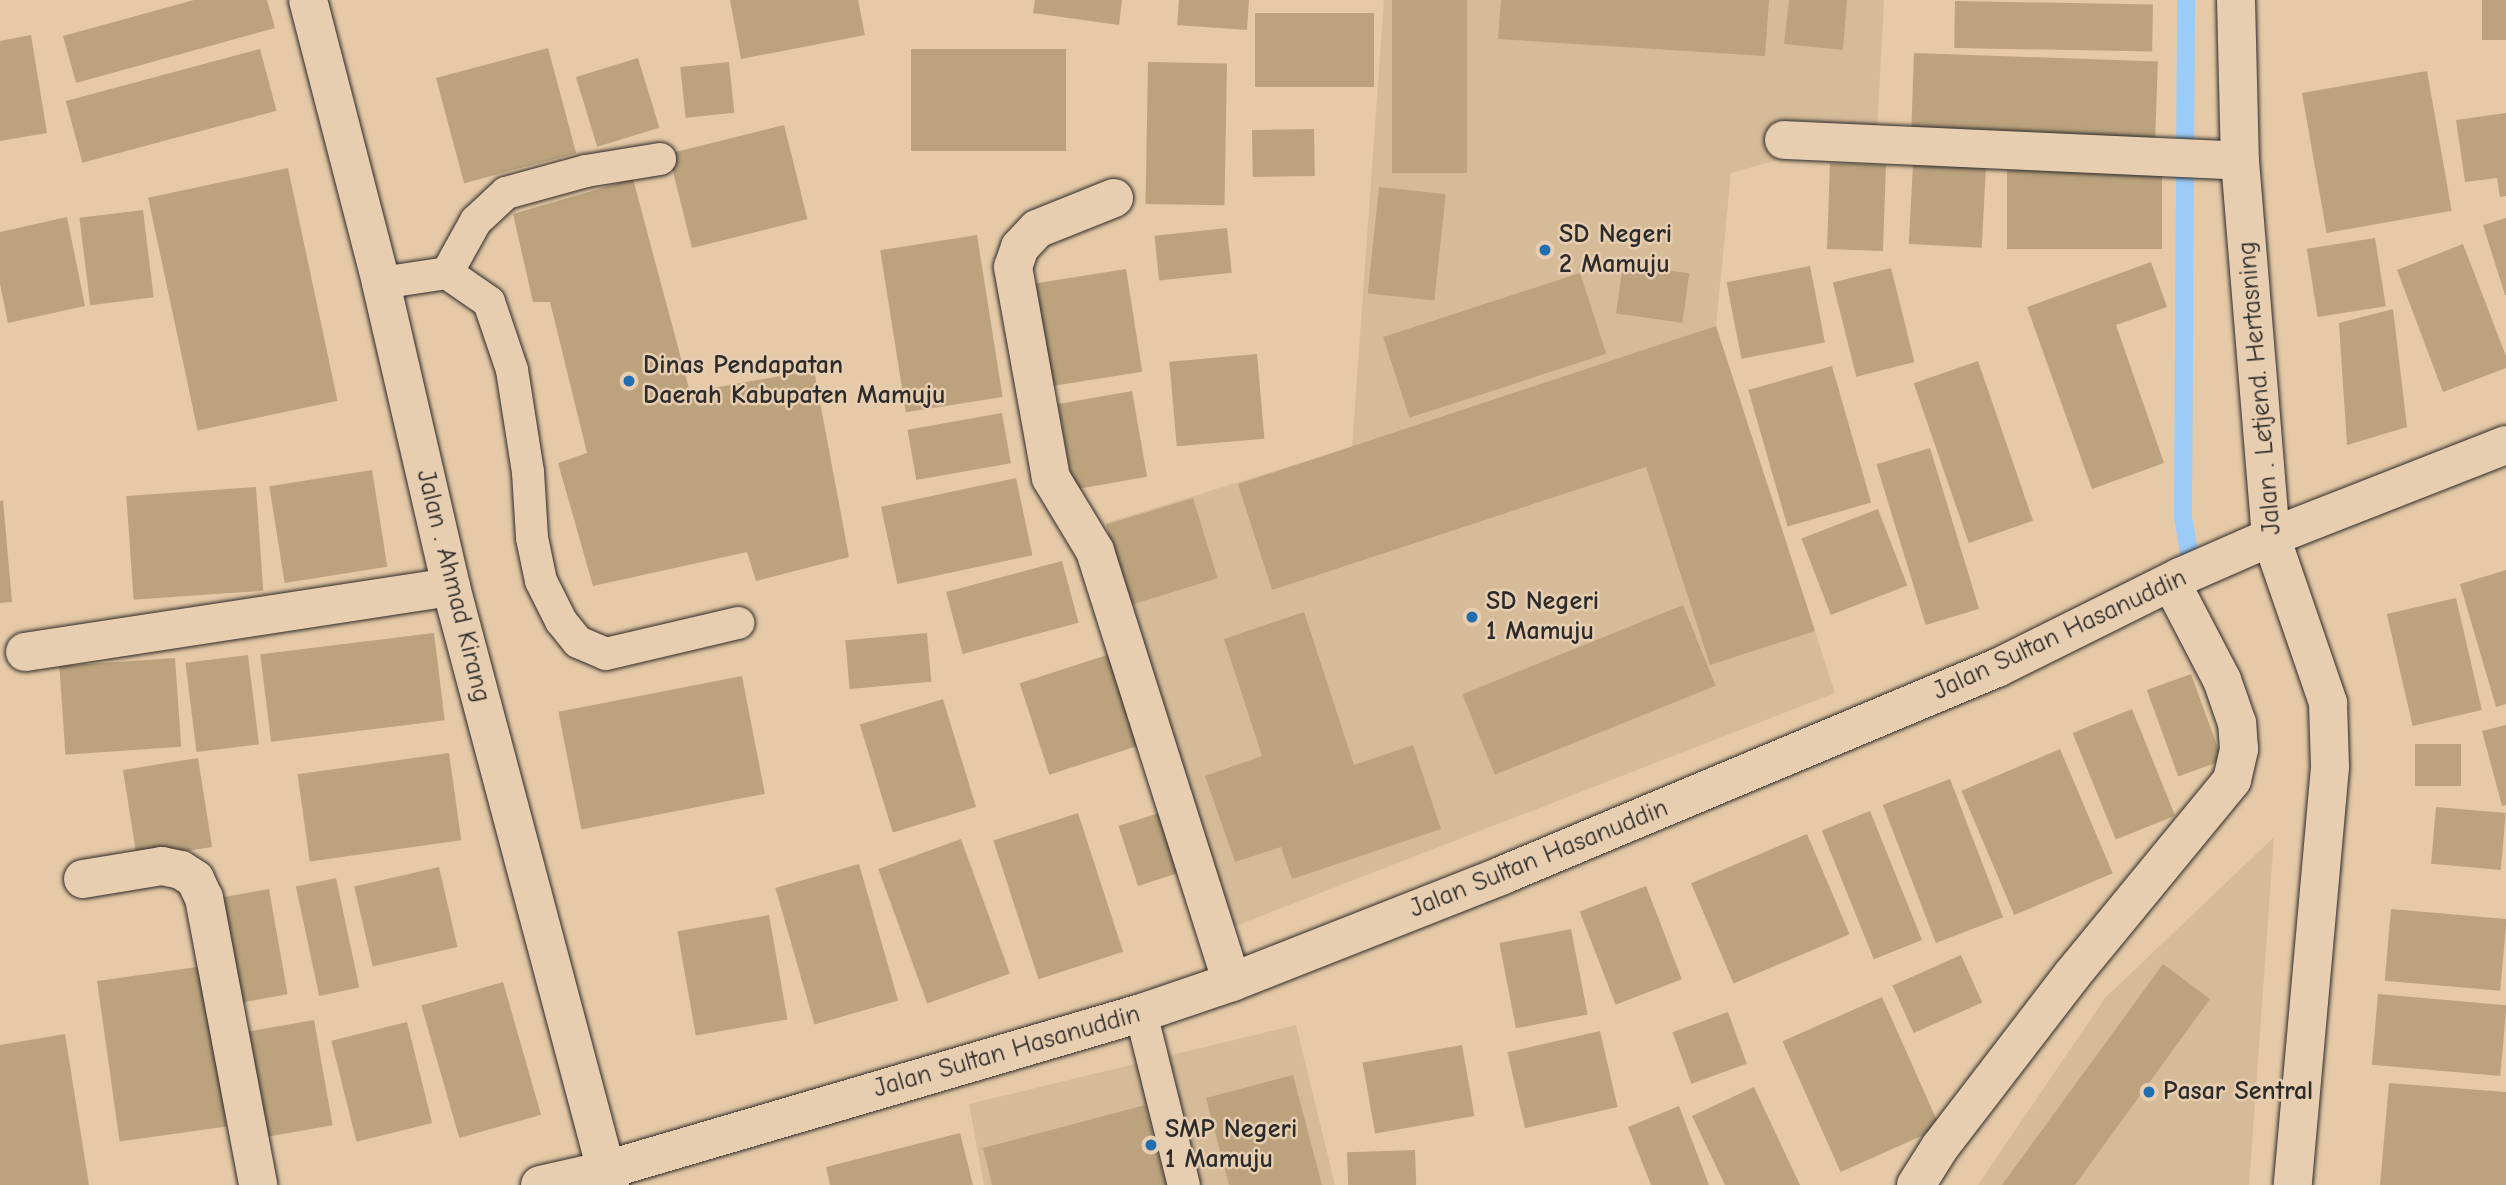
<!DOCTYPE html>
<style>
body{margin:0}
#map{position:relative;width:2506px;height:1185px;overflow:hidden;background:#e6caa7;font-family:"Comic Neue",sans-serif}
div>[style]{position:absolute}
.built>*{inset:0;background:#d6bb99}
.stream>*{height:18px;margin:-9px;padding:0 9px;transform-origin:9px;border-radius:9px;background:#9bcbf7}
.building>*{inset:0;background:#bca37e;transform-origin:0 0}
.roads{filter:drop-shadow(0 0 2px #2b2b2b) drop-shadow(0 0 2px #2b2b2b)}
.lane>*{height:32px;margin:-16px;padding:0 16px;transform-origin:16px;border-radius:16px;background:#e8ceb0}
.street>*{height:38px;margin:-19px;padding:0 19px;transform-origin:19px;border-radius:19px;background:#e8ceb0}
.secondary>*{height:38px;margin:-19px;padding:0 19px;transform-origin:19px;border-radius:19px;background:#e8ceb0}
.dots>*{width:19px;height:19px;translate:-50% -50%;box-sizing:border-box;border:4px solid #e8ceb0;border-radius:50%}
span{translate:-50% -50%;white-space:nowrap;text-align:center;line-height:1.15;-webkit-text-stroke:5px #e8ceb0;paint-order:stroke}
.poi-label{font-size:26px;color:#2b2b2b;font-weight:700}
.left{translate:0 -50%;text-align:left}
.street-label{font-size:26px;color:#2b2b2b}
</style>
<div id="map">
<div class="built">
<div style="clip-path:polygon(1384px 0,1884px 0,1877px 132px,1731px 173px,1716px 326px,1835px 693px,1233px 927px,1129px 604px,1106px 523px,1352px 447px)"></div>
<div style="clip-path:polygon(2274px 837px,2249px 1185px,1978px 1185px,2105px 998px)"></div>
<div style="clip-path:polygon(1296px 1025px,1335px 1185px,984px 1185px,969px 1104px)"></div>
</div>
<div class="stream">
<div style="left:2186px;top:0;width:517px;rotate:90.33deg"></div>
<div style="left:2183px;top:517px;width:59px;rotate:80.2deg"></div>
</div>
<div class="building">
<div style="clip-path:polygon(194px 0,267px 0,275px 28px,76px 83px,63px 36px)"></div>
<div style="clip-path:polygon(730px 0,858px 0,865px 35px,741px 59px)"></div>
<div style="clip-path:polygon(1035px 0,1122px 0,1119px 25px,1033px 13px)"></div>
<div style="clip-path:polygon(1179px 0,1249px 0,1247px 30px,1177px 25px)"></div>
<div style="left:1392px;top:0;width:75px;height:173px"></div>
<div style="clip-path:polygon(1501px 0,1769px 0,1765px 56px,1498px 39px)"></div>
<div style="clip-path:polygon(1789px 0,1847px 0,1843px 50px,1784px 44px)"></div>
<div style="left:2482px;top:0;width:24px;height:40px"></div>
<div style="left:1955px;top:1px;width:198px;height:47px;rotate:1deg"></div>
<div style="left:1374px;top:13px;width:74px;height:119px;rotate:90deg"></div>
<div style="clip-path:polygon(31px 35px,47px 133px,0 141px,0 41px)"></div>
<div style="left:548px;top:48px;width:109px;height:116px;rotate:75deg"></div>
<div style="left:260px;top:49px;width:64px;height:201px;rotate:75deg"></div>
<div style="left:911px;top:49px;width:155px;height:102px"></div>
<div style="left:1914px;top:53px;width:244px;height:81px;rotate:2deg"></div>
<div style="left:638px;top:58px;width:73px;height:65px;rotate:73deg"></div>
<div style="left:729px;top:62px;width:51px;height:49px;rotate:84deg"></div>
<div style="left:1148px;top:62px;width:79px;height:142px;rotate:1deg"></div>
<div style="left:2427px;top:71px;width:142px;height:127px;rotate:80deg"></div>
<div style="clip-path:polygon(2506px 113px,2506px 196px,2500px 197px,2497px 178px,2465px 182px,2456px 120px)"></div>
<div style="left:784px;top:125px;width:97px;height:119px;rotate:76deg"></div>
<div style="left:1314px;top:129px;width:47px;height:62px;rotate:89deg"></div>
<div style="left:1830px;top:163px;width:56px;height:86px;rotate:2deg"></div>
<div style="left:1913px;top:164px;width:73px;height:80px;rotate:3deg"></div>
<div style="left:288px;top:168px;width:238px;height:143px;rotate:78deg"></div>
<div style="left:2007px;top:170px;width:155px;height:79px"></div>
<div style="clip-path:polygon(633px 179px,690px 392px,814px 370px,849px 557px,756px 581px,747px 552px,593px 586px,558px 463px,587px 453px,550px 302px,533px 302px,513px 214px)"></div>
<div style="left:1379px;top:187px;width:67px;height:107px;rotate:6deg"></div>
<div style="left:143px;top:210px;width:88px;height:64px;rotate:83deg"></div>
<div style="clip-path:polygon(67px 217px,85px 306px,8px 323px,0 284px,0 232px)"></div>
<div style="clip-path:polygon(2506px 218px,2506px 295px,2505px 295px,2483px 225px)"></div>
<div style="left:1227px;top:228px;width:45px;height:73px;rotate:84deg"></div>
<div style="left:977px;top:235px;width:164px;height:98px;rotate:81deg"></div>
<div style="left:2375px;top:238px;width:69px;height:69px;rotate:81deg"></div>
<div style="clip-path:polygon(2463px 244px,2506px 356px,2506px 368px,2443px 392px,2397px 270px)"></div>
<div style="clip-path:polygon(2151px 262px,2167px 307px,2116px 325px,2164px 463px,2092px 489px,2027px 307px)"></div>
<div style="left:1623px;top:264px;width:67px;height:50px;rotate:8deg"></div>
<div style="left:1810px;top:266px;width:78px;height:85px;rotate:79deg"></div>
<div style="left:1891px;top:268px;width:97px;height:60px;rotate:76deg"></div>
<div style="left:1126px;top:269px;width:104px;height:91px;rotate:81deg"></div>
<div style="left:1580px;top:273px;width:85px;height:207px;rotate:72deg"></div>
<div style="clip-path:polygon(2393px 309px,2407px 427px,2347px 445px,2339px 323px)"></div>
<div style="clip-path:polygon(1716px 326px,1815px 631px,1710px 665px,1646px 467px,1272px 590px,1238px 484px)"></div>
<div style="left:1257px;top:354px;width:85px;height:88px;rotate:85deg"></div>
<div style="left:1978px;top:361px;width:169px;height:68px;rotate:71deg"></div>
<div style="left:1832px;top:366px;width:142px;height:87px;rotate:74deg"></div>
<div style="left:1132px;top:391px;width:87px;height:75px;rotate:80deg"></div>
<div style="left:1002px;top:413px;width:51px;height:96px;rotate:80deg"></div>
<div style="left:1930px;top:448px;width:168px;height:56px;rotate:73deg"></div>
<div style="left:372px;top:470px;width:98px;height:104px;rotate:81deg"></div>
<div style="left:1016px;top:478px;width:79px;height:138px;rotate:78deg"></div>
<div style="left:256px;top:487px;width:104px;height:130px;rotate:86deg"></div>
<div style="left:1193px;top:498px;width:84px;height:91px;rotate:73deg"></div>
<div style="clip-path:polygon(3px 500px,12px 602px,0 603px,0 501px)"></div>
<div style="left:1878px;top:509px;width:82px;height:82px;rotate:69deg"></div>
<div style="left:1062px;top:561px;width:64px;height:120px;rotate:75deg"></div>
<div style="clip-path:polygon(2506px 570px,2506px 704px,2496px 707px,2460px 584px)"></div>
<div style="left:2456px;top:598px;width:115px;height:71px;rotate:77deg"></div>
<div style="left:1683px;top:605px;width:87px;height:238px;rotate:68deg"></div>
<div style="clip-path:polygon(1304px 612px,1354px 765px,1413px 745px,1441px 829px,1292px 879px,1281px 847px,1235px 862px,1205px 776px,1262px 756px,1224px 639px)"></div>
<div style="left:434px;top:633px;width:88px;height:175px;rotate:83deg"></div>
<div style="left:927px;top:633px;width:49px;height:82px;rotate:85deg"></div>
<div style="left:1110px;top:654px;width:96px;height:95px;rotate:72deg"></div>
<div style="left:248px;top:655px;width:90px;height:63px;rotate:83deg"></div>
<div style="left:175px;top:658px;width:89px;height:116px;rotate:86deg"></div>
<div style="left:2191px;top:674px;width:92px;height:47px;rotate:70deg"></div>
<div style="left:742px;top:676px;width:120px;height:187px;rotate:79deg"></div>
<div style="left:943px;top:699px;width:113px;height:87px;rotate:73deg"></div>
<div style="left:2132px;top:709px;width:115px;height:64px;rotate:68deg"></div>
<div style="clip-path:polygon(2506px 725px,2506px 805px,2502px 806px,2482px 731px)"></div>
<div style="left:2415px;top:744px;width:46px;height:42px"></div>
<div style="left:2060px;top:749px;width:135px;height:107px;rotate:67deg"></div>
<div style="left:449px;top:753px;width:88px;height:153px;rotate:82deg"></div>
<div style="left:198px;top:758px;width:90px;height:76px;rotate:81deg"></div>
<div style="left:1950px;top:779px;width:148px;height:72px;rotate:69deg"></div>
<div style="left:2436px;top:807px;width:70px;height:57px;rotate:5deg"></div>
<div style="left:1168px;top:810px;width:63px;height:52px;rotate:72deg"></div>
<div style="left:1870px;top:811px;width:139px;height:52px;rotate:68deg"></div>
<div style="left:1078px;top:813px;width:146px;height:89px;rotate:72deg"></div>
<div style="left:1807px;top:834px;width:109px;height:126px;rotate:67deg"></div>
<div style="left:961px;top:839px;width:143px;height:88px;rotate:70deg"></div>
<div style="left:859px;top:864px;width:142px;height:87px;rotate:74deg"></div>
<div style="left:439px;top:867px;width:82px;height:87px;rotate:77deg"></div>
<div style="left:336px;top:878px;width:112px;height:41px;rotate:78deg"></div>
<div style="left:1646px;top:886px;width:100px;height:71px;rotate:69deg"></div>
<div style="left:269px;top:889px;width:107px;height:54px;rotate:80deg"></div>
<div style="left:2391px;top:909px;width:116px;height:72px;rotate:5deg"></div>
<div style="left:769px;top:915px;width:106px;height:93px;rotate:80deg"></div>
<div style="left:1571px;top:929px;width:87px;height:73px;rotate:79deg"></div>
<div style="left:1961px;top:955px;width:52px;height:75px;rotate:66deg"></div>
<div style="clip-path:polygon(2163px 964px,2210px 999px,2075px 1185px,2002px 1185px)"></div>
<div style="left:204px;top:966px;width:162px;height:108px;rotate:82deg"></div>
<div style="left:503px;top:982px;width:138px;height:85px;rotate:74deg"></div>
<div style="left:2378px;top:994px;width:129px;height:71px;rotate:5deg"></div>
<div style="left:1882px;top:997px;width:143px;height:109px;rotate:66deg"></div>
<div style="left:1728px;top:1012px;width:55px;height:59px;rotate:70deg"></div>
<div style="left:314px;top:1020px;width:107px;height:69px;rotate:80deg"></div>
<div style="left:407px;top:1022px;width:104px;height:78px;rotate:76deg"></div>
<div style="left:1600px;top:1031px;width:78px;height:95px;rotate:77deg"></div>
<div style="clip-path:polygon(65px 1034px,89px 1185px,0 1185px,0 1045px)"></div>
<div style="left:1462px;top:1045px;width:72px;height:101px;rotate:80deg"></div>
<div style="clip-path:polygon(1293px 1075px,1322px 1185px,1229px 1185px,1206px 1098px)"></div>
<div style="clip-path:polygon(2389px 1083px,2506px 1092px,2506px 1185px,2380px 1185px)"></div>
<div style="clip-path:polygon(1754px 1087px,1800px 1185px,1725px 1185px,1692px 1116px)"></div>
<div style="clip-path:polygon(1145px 1105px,1166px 1185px,992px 1185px,983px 1148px)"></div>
<div style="clip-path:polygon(1679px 1106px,1709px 1185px,1651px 1185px,1628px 1127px)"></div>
<div style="clip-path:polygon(960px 1133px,973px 1185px,830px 1185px,826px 1167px)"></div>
<div style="left:1415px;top:1150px;width:35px;height:68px;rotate:88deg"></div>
</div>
<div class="roads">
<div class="lane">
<div style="left:447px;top:273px;width:60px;rotate:-60.9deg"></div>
<div style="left:476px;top:221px;width:41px;rotate:-43deg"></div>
<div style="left:506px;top:193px;width:83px;rotate:-15.4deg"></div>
<div style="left:586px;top:171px;width:75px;rotate:-9.2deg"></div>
<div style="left:381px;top:283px;width:67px;rotate:-8.6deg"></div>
<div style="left:447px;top:273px;width:51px;rotate:34.6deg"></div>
<div style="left:489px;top:302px;width:72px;rotate:71.3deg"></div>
<div style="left:512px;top:370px;width:103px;rotate:81.1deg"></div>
<div style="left:528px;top:472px;width:66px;rotate:86.5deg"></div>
<div style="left:532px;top:538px;width:44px;rotate:78.2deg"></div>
<div style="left:541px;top:581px;width:45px;rotate:63.4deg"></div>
<div style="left:561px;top:621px;width:27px;rotate:51deg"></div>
<div style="left:578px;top:642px;width:30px;rotate:23deg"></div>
<div style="left:606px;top:654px;width:136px;rotate:-13.2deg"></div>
<div style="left:1141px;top:1013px;width:177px;rotate:76deg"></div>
</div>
<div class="street">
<div style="left:2236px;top:0;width:161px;rotate:88.6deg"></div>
<div style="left:2240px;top:161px;width:377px;rotate:85.3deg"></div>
<div style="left:2271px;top:537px;width:176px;rotate:71deg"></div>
<div style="left:2328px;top:703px;width:64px;rotate:88.2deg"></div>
<div style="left:2330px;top:767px;width:420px;rotate:95.1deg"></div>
<div style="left:1784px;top:140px;width:456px;rotate:2.6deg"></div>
<div style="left:1114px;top:198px;width:83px;rotate:158.1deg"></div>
<div style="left:1037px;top:229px;width:25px;rotate:133deg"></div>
<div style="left:1020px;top:247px;width:21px;rotate:109deg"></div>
<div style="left:1013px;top:267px;width:214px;rotate:79.8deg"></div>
<div style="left:1051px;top:478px;width:85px;rotate:58.9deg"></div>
<div style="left:1095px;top:551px;width:452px;rotate:72.4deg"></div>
<div style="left:25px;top:652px;width:431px;rotate:-8.7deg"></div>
<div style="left:83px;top:879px;width:80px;rotate:-9.3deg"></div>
<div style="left:162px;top:866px;width:19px;rotate:12deg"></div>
<div style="left:181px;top:870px;width:17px;rotate:33deg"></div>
<div style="left:195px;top:879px;width:21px;rotate:65deg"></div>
<div style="left:204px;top:898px;width:292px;rotate:79.3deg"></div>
<div style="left:1916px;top:1185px;width:45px;rotate:-57.7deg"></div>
<div style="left:1940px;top:1147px;width:217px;rotate:-52.5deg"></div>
<div style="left:2072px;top:975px;width:252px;rotate:-50.6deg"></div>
<div style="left:2232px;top:780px;width:32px;rotate:-77deg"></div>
<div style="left:2239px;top:749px;width:26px;rotate:-94deg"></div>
<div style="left:2237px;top:723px;width:46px;rotate:-109.2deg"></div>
<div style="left:2222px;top:680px;width:110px;rotate:-117.5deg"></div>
</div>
<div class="secondary">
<div style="left:308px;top:0;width:292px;rotate:75.5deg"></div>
<div style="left:381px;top:283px;width:312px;rotate:77deg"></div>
<div style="left:451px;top:587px;width:619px;rotate:75.11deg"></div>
<div style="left:540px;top:1185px;width:68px;rotate:-12.8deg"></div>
<div style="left:606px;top:1170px;width:558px;rotate:-16.35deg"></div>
<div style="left:1141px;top:1013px;width:96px;rotate:-18.8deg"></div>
<div style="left:1232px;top:982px;width:291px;rotate:-21.5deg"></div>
<div style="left:1503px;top:875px;width:536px;rotate:-22.74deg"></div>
<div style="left:1997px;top:668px;width:204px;rotate:-26.4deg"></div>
<div style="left:2180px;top:577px;width:99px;rotate:-23.7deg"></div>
<div style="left:2271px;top:537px;width:252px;rotate:-21.4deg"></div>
</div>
</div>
<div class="dots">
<div style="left:1545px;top:250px;background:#1f6fb2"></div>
<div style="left:629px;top:381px;background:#1f6fb2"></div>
<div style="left:1472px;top:617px;background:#1f6fb2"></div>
<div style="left:2149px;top:1092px;background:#1f6fb2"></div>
<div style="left:1151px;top:1145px;background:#1f6fb2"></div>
</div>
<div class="poi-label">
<span class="left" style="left:1559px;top:250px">SD Negeri<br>2 Mamuju</span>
<span class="left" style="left:643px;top:381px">Dinas Pendapatan<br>Daerah Kabupaten Mamuju</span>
<span class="left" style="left:1486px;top:617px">SD Negeri<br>1 Mamuju</span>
<span class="left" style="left:2163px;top:1092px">Pasar Sentral</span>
<span class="left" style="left:1165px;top:1145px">SMP Negeri<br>1 Mamuju</span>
</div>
<div class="street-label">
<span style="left:2260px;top:388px;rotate:-95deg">Jalan . Letjend. Hertasning</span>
<span style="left:453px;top:586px;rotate:76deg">Jalan . Ahmad Kirang</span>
<span style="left:2060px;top:635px;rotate:-25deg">Jalan Sultan Hasanuddin</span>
<span style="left:1539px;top:859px;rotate:-22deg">Jalan Sultan Hasanuddin</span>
<span style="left:1007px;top:1052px;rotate:-16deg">Jalan Sultan Hasanuddin</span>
</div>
</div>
